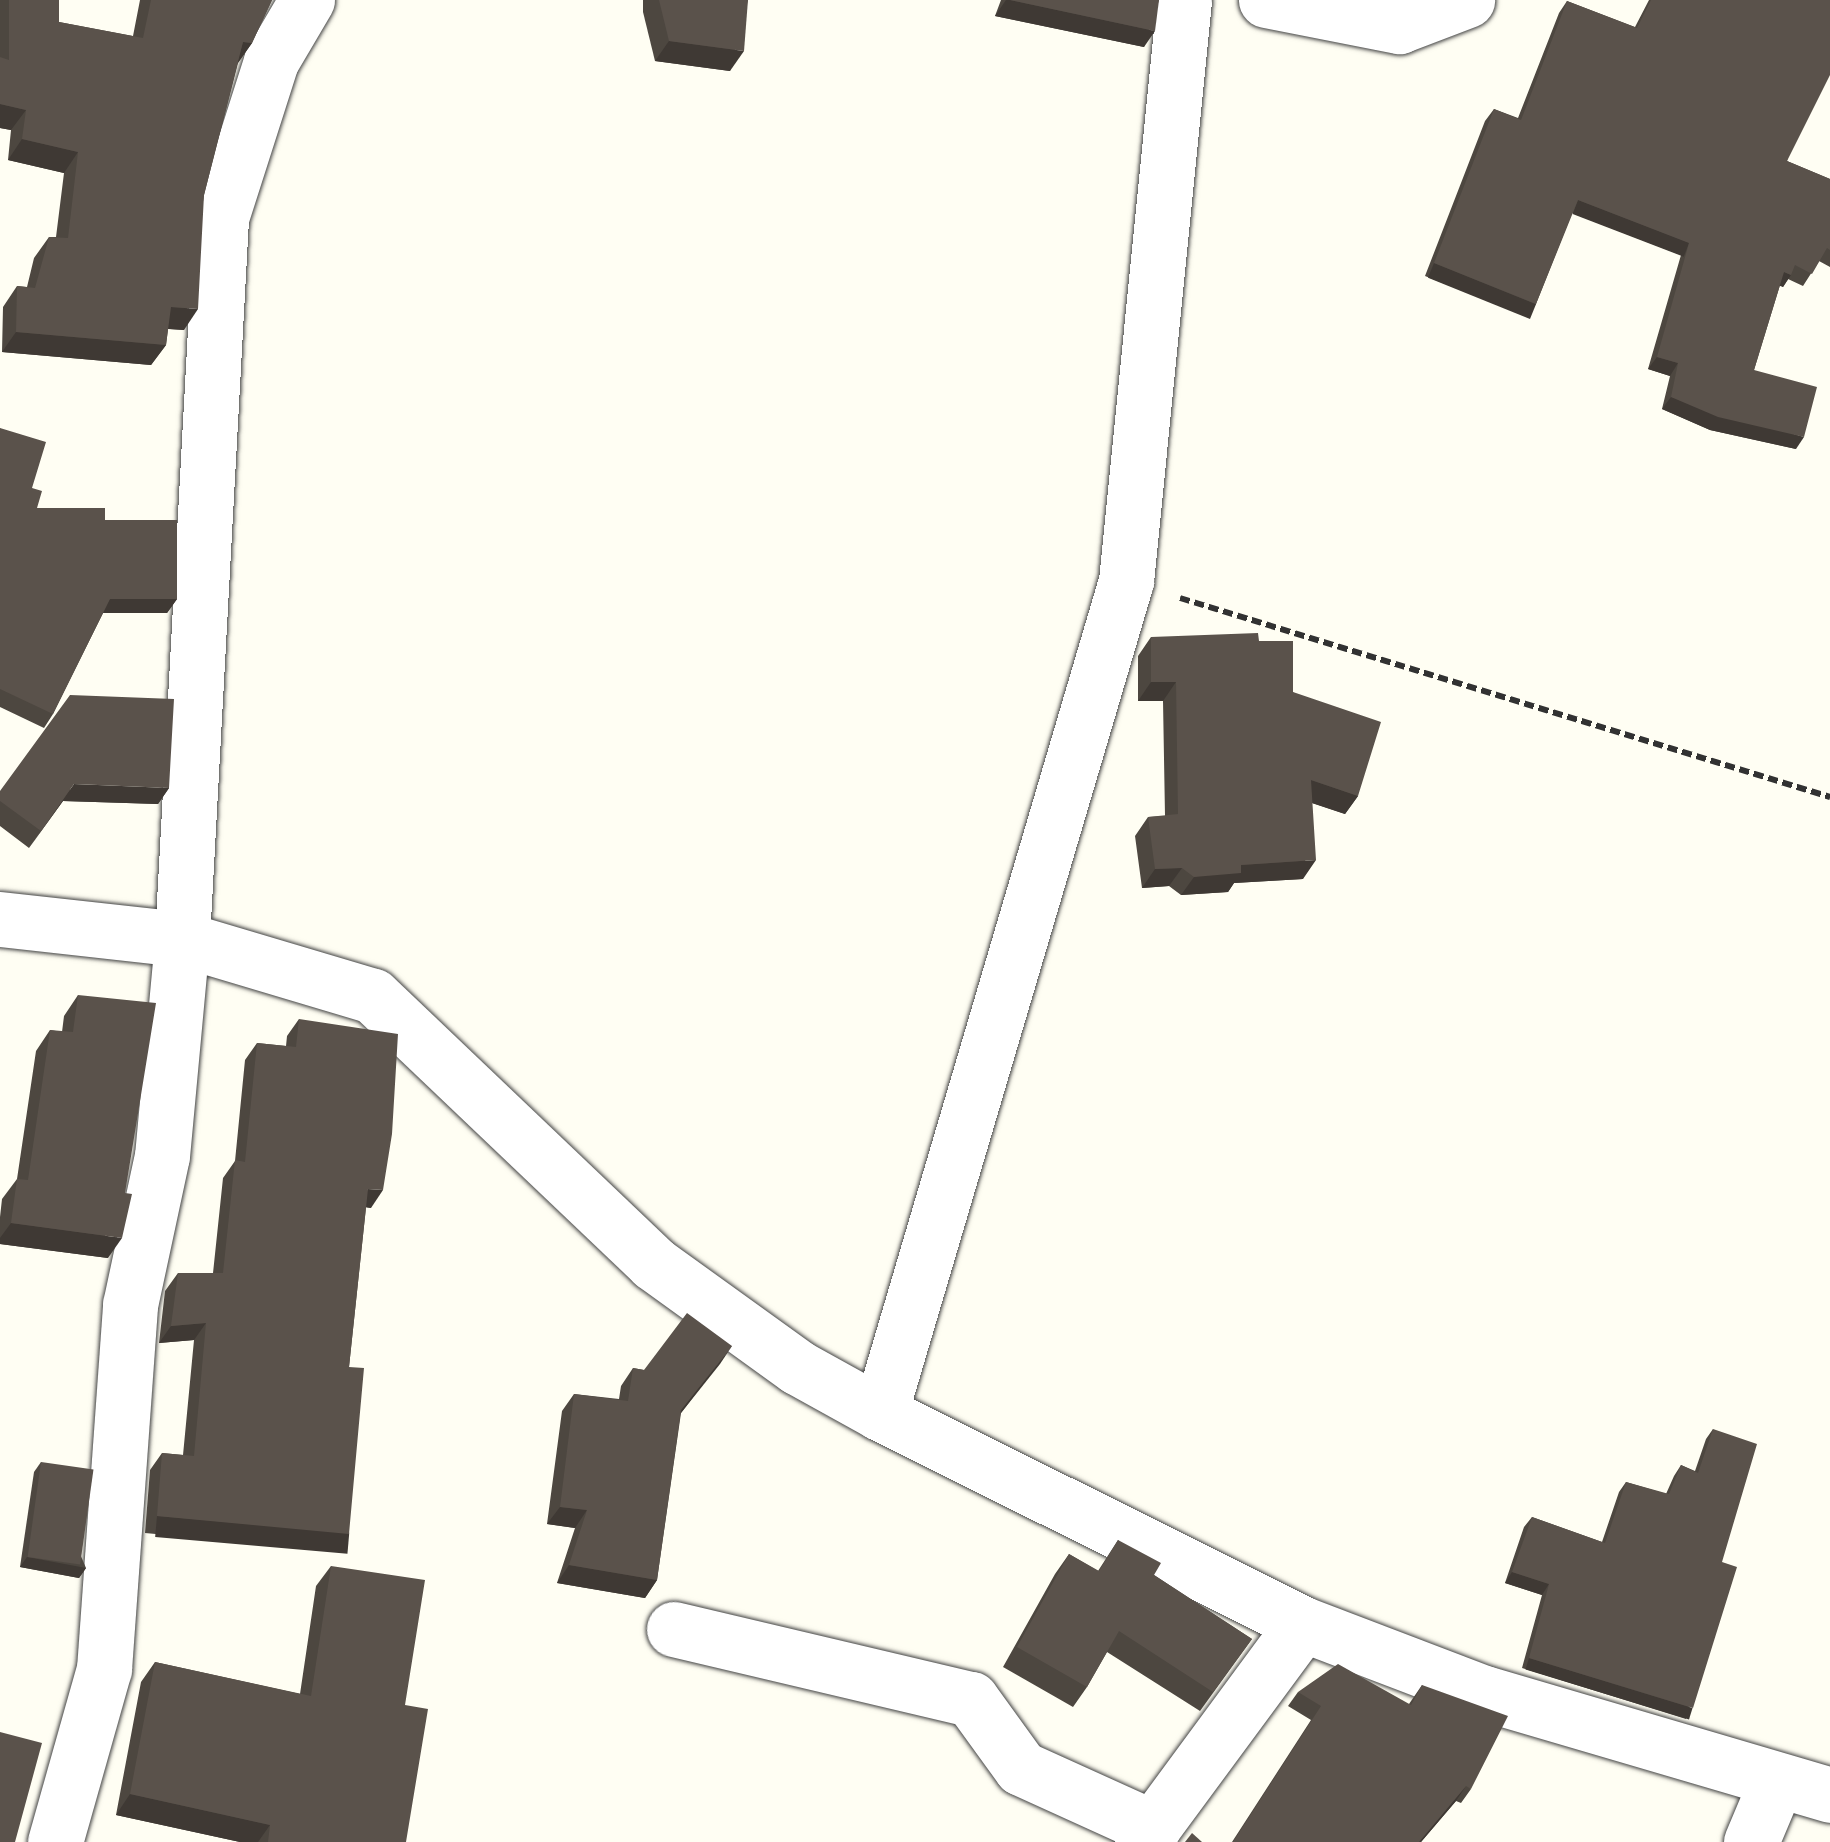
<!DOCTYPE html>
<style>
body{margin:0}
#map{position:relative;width:1830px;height:1842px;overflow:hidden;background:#fffef3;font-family:"Crimson Pro",serif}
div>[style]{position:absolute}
.path>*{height:6px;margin-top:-3px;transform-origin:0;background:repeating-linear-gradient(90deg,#323232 0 10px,transparent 0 15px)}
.roads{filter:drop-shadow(0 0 2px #434343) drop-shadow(0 0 2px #434343)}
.minor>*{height:55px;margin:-27.5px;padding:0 27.5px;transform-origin:27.5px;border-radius:27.5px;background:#fff}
.wall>*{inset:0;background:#4d4740}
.shaded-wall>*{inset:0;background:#3f3934;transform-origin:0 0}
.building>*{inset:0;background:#5a524b;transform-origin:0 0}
span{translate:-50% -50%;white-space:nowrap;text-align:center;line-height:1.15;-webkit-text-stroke:10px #fff;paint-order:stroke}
</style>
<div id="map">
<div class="path">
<div style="left:1180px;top:598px;width:680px;rotate:17.02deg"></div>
</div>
<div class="roads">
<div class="minor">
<div style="left:1266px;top:0;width:136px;rotate:11.1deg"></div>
<div style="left:1399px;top:26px;width:73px;rotate:-20.9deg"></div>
<div style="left:0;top:919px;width:183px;rotate:6.3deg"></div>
<div style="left:182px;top:939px;width:199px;rotate:16.6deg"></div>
<div style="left:373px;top:996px;width:387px;rotate:43.6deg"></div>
<div style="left:653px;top:1263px;width:178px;rotate:35.8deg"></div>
<div style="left:797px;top:1367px;width:95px;rotate:29deg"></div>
<div style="left:880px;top:1413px;width:473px;rotate:26.5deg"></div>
<div style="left:1303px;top:1624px;width:194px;rotate:20.9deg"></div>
<div style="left:1484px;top:1693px;width:361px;rotate:16.4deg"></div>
<div style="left:880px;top:1413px;width:868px;rotate:-73.53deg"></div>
<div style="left:1126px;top:581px;width:584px;rotate:-84.3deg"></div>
<div style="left:674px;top:1629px;width:305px;rotate:13.3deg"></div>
<div style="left:971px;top:1699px;width:85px;rotate:54.1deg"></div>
<div style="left:1021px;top:1768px;width:145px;rotate:24.4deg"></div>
<div style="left:55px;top:1842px;width:180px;rotate:-74.2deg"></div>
<div style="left:104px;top:1669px;width:365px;rotate:-85.9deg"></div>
<div style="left:130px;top:1305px;width:152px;rotate:-77.9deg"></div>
<div style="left:162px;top:1156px;width:218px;rotate:-84.7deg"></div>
<div style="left:182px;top:939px;width:722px;rotate:-86.9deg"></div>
<div style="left:221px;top:218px;width:165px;rotate:-72.3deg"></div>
<div style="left:271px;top:61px;width:71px;rotate:-59.5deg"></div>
<div style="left:1142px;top:1842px;width:271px;rotate:-53.6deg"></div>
<div style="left:1751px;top:1842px;width:67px;rotate:-67.2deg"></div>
</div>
</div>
<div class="wall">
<div style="clip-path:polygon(0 0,59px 0,59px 22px,133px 36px,140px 0,272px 0,252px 43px,238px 63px,204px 195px,184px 330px,168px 329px,166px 345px,151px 365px,2px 352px,3px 307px,17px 286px,27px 287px,34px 258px,49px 237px,56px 237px,64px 173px,8px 160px,11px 130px,0 128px)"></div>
<div style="clip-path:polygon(643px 0,748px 0,730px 71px,655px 61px,643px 12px)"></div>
<div style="clip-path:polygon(1001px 0,1159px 0,1144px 47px,995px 16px)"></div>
<div style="clip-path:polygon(1649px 0,1830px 0,1787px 161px,1830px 179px,1830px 267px,1819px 261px,1803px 286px,1788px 279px,1783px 287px,1780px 285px,1754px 370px,1796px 449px,1710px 430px,1662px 409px,1670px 376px,1648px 369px,1681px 255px,1572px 213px,1536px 304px,1527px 316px,1425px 276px,1485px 121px,1494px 109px,1518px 118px,1559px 13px,1567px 1px,1635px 27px)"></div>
<div style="clip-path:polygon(0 428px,32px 488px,37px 508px,105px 520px,177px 599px,167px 613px,103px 613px,53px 714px,44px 728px,0 707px)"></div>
<div style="clip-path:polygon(1151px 637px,1259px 641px,1293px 692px,1358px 796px,1345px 814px,1312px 803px,1303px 879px,1234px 883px,1228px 892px,1181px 895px,1169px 886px,1142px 888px,1135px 836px,1148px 817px,1165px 816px,1163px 701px,1138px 701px,1138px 656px)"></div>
<div style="clip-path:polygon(169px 788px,158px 804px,63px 801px,29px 848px,0 826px,0 791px)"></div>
<div style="clip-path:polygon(78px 995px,108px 1258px,0 1244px,0 1217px,2px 1199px,17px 1179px,36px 1051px,50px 1030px,62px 1032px,64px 1016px)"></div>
<div style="clip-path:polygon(299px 1019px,371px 1208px,366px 1207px,349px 1367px,349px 1534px,337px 1551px,145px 1533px,150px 1470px,162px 1453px,183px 1455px,194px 1340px,159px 1343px,165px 1291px,178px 1273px,213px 1273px,223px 1178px,235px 1161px,245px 1060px,257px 1043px,286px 1046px,287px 1036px)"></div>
<div style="clip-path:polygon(732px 1346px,681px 1413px,657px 1580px,645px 1598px,557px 1583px,575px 1528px,547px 1524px,562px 1411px,574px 1394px,619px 1399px,621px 1386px,633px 1368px,644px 1370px)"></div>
<div style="clip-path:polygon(1713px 1429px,1722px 1562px,1686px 1719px,1522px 1668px,1542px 1595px,1505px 1583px,1524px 1527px,1532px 1517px,1602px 1542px,1619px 1492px,1626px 1482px,1666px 1494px,1674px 1476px,1681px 1465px,1695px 1471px,1706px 1439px)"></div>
<div style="clip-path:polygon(41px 1462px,86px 1568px,79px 1578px,20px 1567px,34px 1472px)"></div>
<div style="clip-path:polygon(1118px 1540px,1154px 1575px,1252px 1639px,1200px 1711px,1107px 1652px,1087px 1687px,1073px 1707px,1003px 1667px,1055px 1574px,1069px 1554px,1098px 1571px)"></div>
<div style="clip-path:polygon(331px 1566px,405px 1705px,406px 1842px,240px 1842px,116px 1815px,141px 1682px,155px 1662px,300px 1694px,316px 1586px)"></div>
<div style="clip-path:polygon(1422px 1685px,1471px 1789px,1461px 1803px,1456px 1801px,1421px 1842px,1232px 1842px,1311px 1720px,1288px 1706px,1298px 1692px,1409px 1704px)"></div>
</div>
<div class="shaded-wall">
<div style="clip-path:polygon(1006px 0,1010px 0,1155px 31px,1144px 47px,995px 16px)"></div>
<div style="clip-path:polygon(669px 41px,744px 51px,730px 71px,655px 61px)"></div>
<div style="clip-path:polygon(243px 42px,252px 43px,237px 64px)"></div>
<div style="clip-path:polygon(0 104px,26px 110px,11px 130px,0 128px)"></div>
<div style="clip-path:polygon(22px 139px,78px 152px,64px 173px,8px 160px)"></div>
<div style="left:1578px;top:200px;width:119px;height:15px;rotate:21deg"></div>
<div style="left:1434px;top:263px;width:110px;height:16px;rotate:22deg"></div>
<div style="clip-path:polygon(1784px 272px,1791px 275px,1783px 287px,1775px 284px)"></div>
<div style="clip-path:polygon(171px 307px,198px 309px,184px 330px,156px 328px)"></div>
<div style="clip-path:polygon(16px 332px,166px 345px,151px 365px,2px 352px)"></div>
<div style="clip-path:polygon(1657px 357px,1678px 363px,1670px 376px,1648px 369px)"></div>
<div style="clip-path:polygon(1671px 397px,1804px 437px,1796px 449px,1710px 430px,1662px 409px)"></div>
<div style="clip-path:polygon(110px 599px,177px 599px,167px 613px,100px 613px)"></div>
<div style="clip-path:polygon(1151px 682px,1176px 682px,1163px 701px,1138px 701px)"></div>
<div style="clip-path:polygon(1311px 780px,1358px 796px,1345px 814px,1297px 798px)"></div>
<div style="clip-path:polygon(74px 784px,169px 788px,158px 804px,63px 801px,29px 848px)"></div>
<div style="clip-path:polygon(1316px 860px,1303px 879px,1234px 883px,1228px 892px,1181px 895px,1194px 877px,1241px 865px)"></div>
<div style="clip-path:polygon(1182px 868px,1169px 886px,1142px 888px,1155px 869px)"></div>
<div style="clip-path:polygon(368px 1189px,383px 1190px,371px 1208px,356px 1206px)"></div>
<div style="clip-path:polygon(11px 1223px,122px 1238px,108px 1258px,0 1244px,0 1238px)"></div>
<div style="clip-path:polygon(206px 1323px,194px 1340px,159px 1343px,171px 1326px)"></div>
<div style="clip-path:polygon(732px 1346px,720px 1364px,669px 1428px,681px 1410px)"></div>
<div style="clip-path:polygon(560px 1507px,587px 1510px,575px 1528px,547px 1524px)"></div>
<div style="left:157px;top:1516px;width:193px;height:21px;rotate:5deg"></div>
<div style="clip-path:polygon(27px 1557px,86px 1568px,79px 1578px,20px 1567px)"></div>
<div style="clip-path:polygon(569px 1565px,657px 1580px,645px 1598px,557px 1583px)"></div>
<div style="clip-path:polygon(1512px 1572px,1549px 1584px,1542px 1595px,1505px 1583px)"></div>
<div style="left:1529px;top:1658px;width:171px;height:12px;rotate:17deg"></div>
<div style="clip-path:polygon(1466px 1786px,1456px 1801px,1421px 1842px,1419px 1842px)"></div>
<div style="clip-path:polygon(130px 1794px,270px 1825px,258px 1842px,240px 1842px,116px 1815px)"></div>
</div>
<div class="building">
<div style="clip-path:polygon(9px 0,59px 0,59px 22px,143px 38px,151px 0,272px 0,252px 43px,243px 42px,204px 195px,198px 309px,171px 307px,166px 345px,16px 332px,17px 286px,35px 288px,49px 237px,68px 238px,78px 152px,22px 139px,26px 110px,0 104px,0 57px,9px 60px)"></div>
<div style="clip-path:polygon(659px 0,748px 0,744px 51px,669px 41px)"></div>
<div style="clip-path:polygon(1010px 0,1159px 0,1155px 31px)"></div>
<div style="clip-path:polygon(1651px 0,1830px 0,1830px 75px,1787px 161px,1830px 179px,1830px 250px,1827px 248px,1812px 274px,1795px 265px,1791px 275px,1784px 272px,1754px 370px,1817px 387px,1804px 437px,1718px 417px,1671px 397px,1678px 363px,1657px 357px,1689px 243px,1578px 200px,1536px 304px,1434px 263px,1494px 109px,1521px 120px,1567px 1px,1637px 28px)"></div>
<div style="clip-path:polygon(0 428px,46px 442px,32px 488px,42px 491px,37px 508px,105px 508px,105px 520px,177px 520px,177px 599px,110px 599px,53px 714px,0 689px)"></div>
<div style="clip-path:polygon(1258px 633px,1259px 641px,1293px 641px,1293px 692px,1381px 722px,1358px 796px,1311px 780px,1316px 860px,1241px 865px,1241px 873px,1194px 877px,1182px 868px,1155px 869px,1148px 817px,1178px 814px,1176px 682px,1151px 682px,1151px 637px)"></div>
<div style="clip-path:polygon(70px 695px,174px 699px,169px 788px,74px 784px,41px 831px,0 801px,0 791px)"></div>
<div style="clip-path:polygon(78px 995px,156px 1003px,125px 1193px,132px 1194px,122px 1238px,11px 1223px,17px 1179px,28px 1180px,50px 1030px,73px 1032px)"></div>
<div style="clip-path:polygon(299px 1019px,398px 1034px,392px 1134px,383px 1190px,368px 1189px,349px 1367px,364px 1368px,349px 1534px,157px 1516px,162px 1453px,194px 1456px,206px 1323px,171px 1326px,178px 1273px,223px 1273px,235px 1160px,245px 1162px,257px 1043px,296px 1047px)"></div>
<div style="clip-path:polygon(687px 1313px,732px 1346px,681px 1410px,657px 1580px,569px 1565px,587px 1510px,560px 1507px,574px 1394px,628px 1401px,633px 1368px,644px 1370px)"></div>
<div style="clip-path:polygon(1713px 1429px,1757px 1444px,1722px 1562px,1737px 1567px,1693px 1708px,1529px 1658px,1549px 1584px,1512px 1572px,1532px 1517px,1605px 1543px,1626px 1482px,1669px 1494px,1681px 1465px,1698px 1473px)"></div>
<div style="left:41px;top:1462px;width:53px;height:96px;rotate:8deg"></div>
<div style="clip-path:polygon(1118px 1540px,1161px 1563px,1154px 1575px,1252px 1639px,1213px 1692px,1119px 1631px,1087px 1687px,1017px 1647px,1069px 1554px,1099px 1571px)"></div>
<div style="clip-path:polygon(331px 1566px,425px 1580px,405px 1705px,428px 1709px,406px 1842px,268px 1842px,270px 1825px,130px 1794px,155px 1662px,311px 1696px)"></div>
<div style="clip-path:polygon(1338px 1664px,1411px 1705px,1422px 1685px,1508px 1716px,1471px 1789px,1466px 1786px,1419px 1842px,1233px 1842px,1321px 1706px,1298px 1692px)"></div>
<div style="clip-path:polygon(0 1732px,42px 1743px,15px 1842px,0 1842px)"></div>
<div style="clip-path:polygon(1192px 1833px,1202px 1842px,1185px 1842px)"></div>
</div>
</div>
